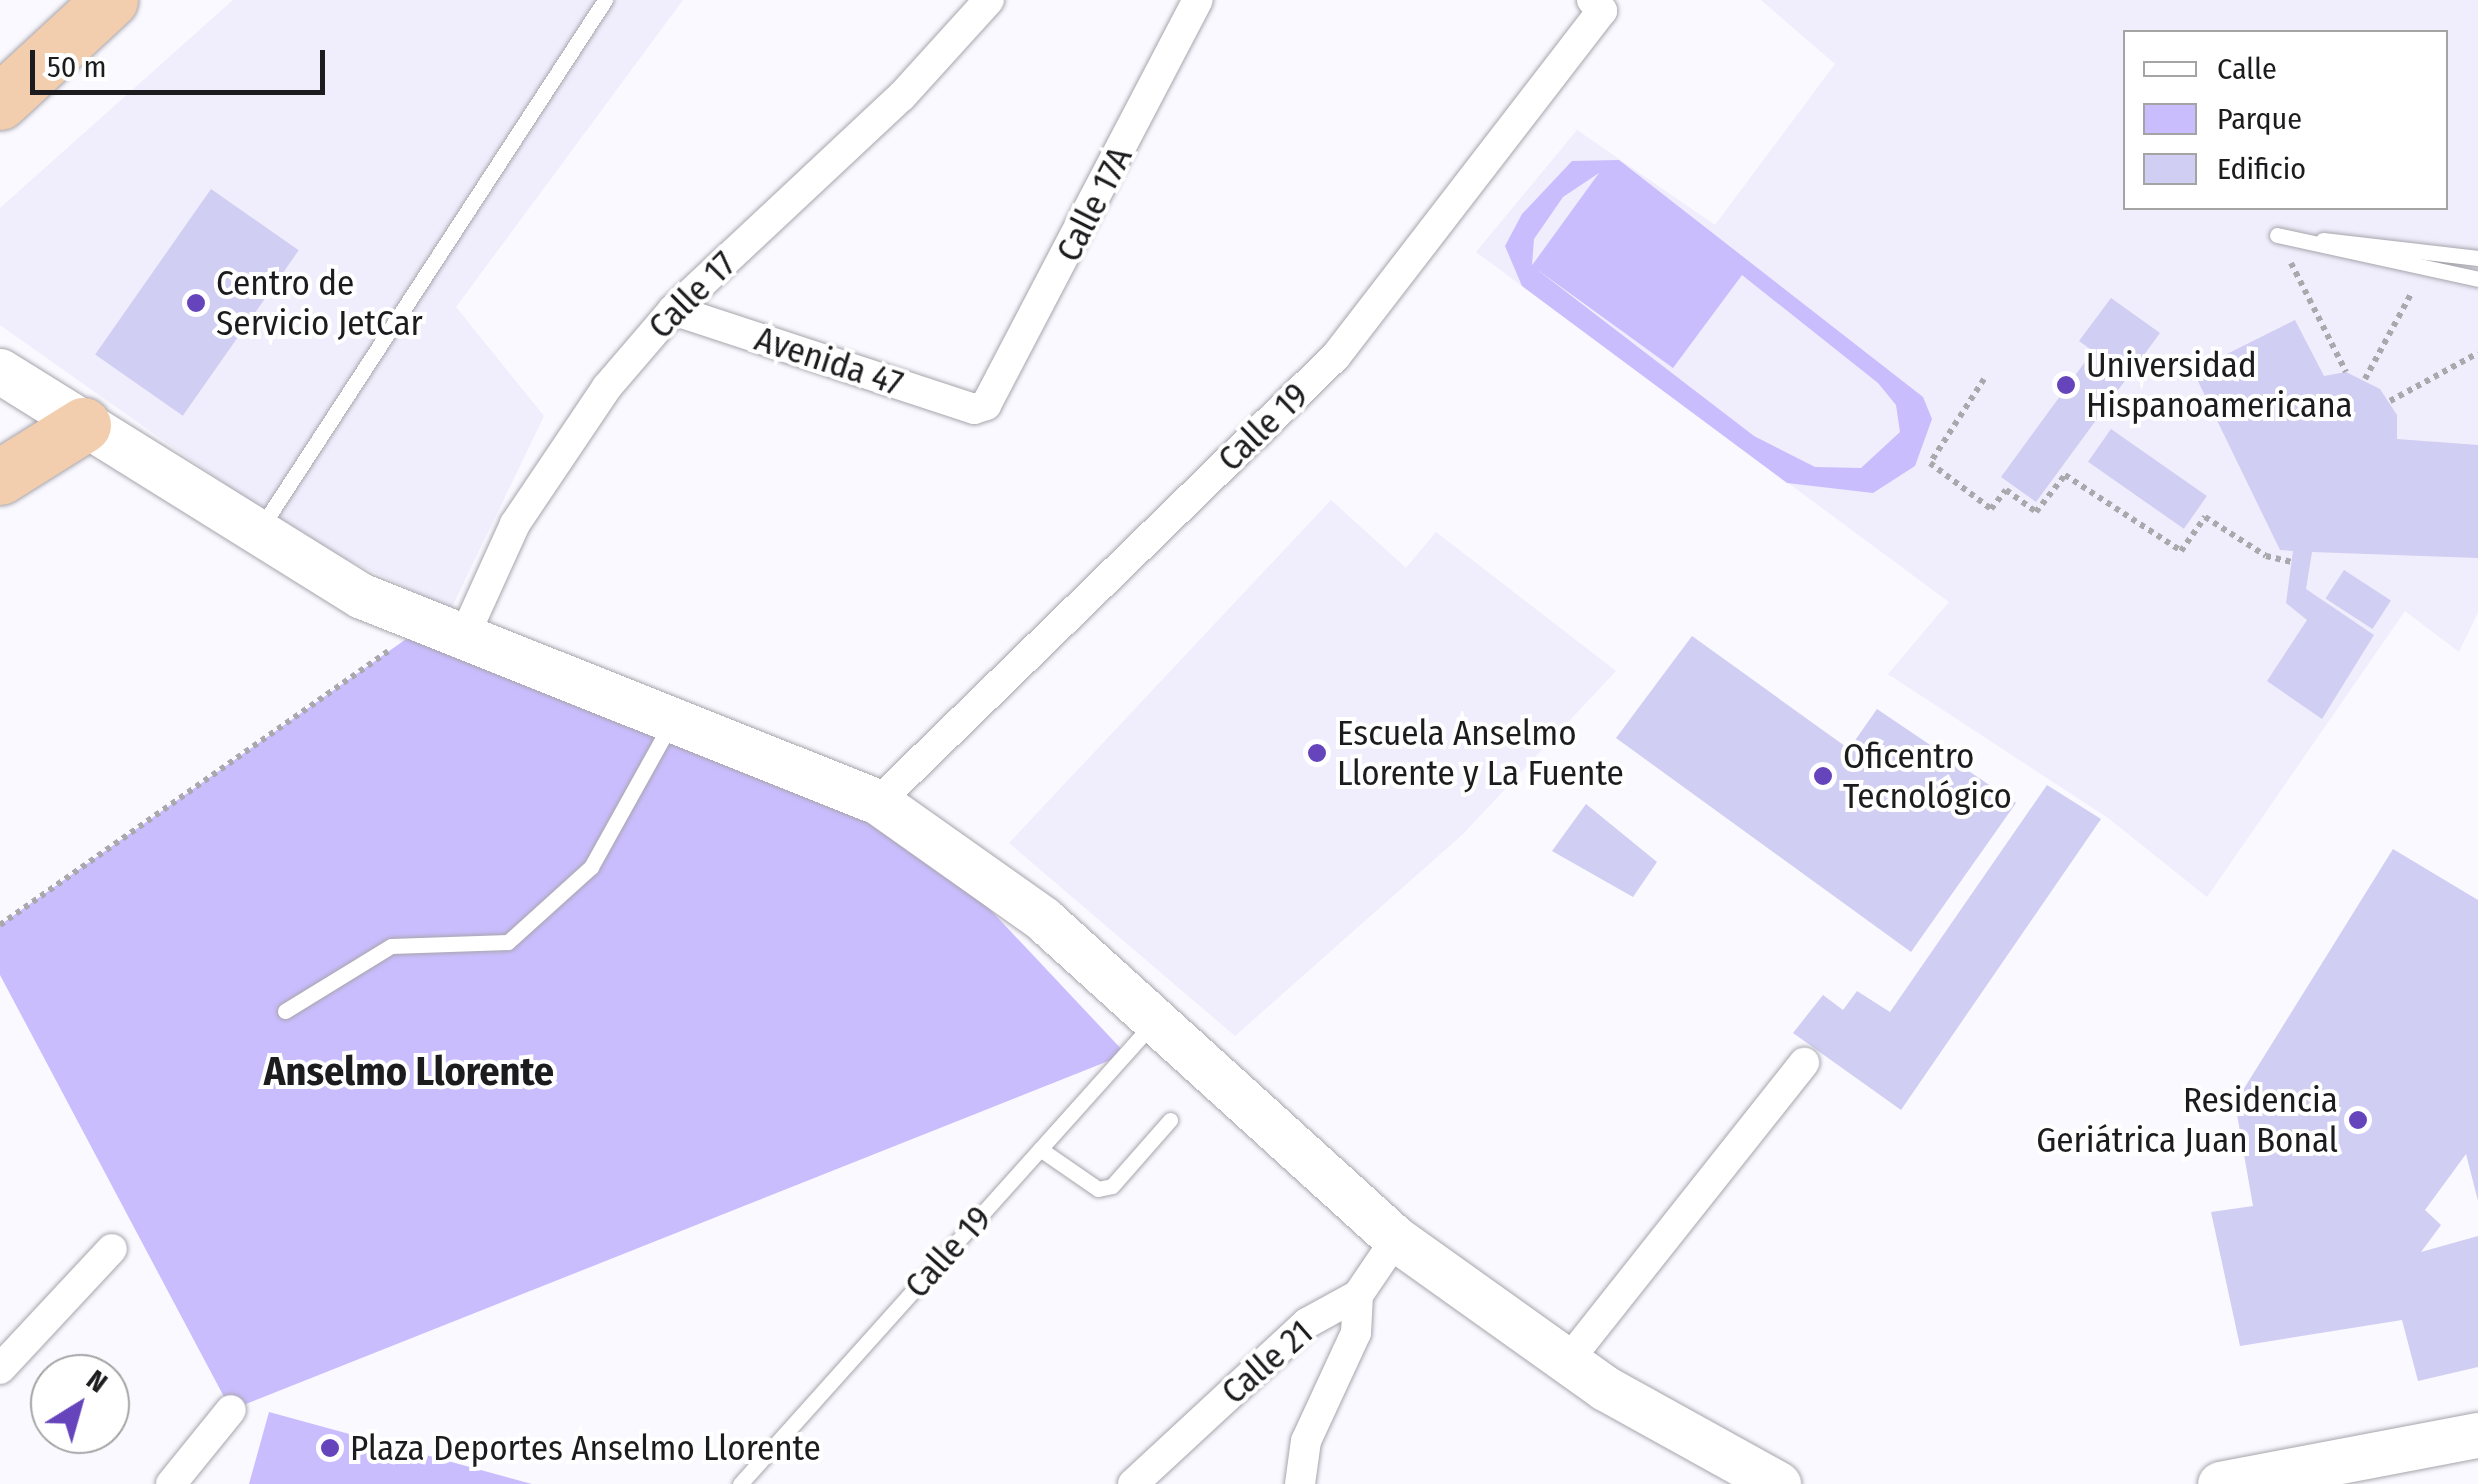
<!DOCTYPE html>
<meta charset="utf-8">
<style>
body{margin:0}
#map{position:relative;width:2478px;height:1484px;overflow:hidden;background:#faf9ff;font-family:"Fira Sans Condensed",sans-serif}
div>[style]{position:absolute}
.built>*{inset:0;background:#f0edfc}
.green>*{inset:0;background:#cabdfe}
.building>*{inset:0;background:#d0cef2;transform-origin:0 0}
.path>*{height:6px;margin-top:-3px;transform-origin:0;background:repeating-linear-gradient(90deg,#a9a8ac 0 5px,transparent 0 10px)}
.roads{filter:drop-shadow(0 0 2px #a7a5ac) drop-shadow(0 0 2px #a7a5ac)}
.lane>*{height:15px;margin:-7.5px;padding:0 7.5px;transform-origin:7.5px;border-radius:7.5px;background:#fff}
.street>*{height:30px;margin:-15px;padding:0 15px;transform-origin:15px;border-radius:15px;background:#fff}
.secondary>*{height:45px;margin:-22.5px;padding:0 22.5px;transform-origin:22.5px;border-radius:22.5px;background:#fff}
.highway>*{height:55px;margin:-27.5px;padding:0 27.5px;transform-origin:27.5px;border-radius:27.5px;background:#f3ceae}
.dots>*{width:28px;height:28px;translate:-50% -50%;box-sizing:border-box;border:5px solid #fff;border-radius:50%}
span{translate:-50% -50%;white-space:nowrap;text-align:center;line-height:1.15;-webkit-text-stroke:8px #fff;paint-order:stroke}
.street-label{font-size:35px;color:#1c1c1e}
.poi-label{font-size:35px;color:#1c1c1e}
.left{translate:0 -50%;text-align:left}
.right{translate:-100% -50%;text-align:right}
.quarter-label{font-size:40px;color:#1c1c1e;font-weight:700}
.legend{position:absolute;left:2123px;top:30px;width:325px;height:180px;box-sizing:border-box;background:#fff;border:2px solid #a4a4a5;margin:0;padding:12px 18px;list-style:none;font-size:30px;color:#1c1c1e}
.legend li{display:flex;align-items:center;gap:20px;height:50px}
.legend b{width:50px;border:2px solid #a4a4a5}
.north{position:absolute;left:30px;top:1354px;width:100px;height:100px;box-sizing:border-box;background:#fff;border:2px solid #a4a4a5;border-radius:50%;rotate:37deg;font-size:28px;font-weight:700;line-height:40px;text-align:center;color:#1c1c1e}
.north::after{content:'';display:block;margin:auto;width:35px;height:45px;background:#6544bc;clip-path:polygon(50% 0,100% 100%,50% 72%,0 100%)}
.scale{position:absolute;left:30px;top:50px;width:295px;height:45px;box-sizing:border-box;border:5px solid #1c1c1e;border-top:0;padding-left:12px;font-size:30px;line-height:35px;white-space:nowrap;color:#1c1c1e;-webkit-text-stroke:8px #fff;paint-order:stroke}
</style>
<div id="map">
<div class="built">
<div style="clip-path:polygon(233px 0,683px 0,456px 307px,544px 416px,451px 609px,300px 537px,0 325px,0 208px)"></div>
<div style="clip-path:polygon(evenodd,1761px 0,2478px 0,2478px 612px,2459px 652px,2405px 611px,2207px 897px,2108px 818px,1888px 674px,1949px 602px,1476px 252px,1577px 130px,1715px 225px,1835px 64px,1761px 0,2126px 32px,2446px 32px,2446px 208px,2126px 208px,2126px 32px)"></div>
<div style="clip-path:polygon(1331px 500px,1406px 568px,1436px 532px,1616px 671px,1463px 834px,1235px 1036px,1009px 843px)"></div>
</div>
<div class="green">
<div style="clip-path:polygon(evenodd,1619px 160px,1923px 397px,1932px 419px,1915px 466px,1873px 493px,1787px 483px,1522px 286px,1505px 246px,1522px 214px,1572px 161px,1619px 160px,1599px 173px,1533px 264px,1532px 265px,1534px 239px,1563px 197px,1599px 173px,1619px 160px,1535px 268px,1673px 368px,1742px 275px,1878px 383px,1896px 405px,1900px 432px,1861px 468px,1815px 467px,1754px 436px,1535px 268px)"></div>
<div style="clip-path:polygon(426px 625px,906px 820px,1126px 1054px,231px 1410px,0 975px,0 925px)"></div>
<div style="clip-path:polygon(269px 1412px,532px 1484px,249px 1484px)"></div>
</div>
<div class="building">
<div style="left:211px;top:189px;width:107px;height:202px;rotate:35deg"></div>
<div style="clip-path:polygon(2111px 298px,2160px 333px,2036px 502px,2001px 477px,2093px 351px,2079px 341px)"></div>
<div style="clip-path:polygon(2295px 320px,2324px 376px,2346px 372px,2380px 389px,2397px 415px,2397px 439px,2478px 445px,2478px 558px,2312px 552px,2306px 589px,2374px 635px,2322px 719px,2267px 681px,2307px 620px,2286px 603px,2293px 551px,2280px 550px,2193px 371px)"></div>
<div style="left:2111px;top:429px;width:117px;height:40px;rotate:35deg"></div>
<div style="left:2344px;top:570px;width:56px;height:34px;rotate:33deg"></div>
<div style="clip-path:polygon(1692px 636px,1849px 749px,1877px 709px,2016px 803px,1911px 952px,1616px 738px)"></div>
<div style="clip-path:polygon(2047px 785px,2101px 819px,1901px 1110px,1793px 1033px,1823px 995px,1843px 1010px,1857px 991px,1890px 1012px)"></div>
<div style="clip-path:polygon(1586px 804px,1657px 862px,1633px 897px,1552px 851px)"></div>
<div style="clip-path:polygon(2393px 849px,2478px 900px,2478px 1201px,2466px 1154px,2425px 1210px,2441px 1225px,2421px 1252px,2478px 1236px,2478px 1367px,2418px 1381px,2402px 1320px,2240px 1346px,2211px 1212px,2253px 1206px,2235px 1103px)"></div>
</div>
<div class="path">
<div style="left:2291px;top:263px;width:122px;rotate:63.2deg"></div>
<div style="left:1984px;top:379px;width:100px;rotate:122.7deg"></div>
<div style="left:1930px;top:463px;width:76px;rotate:37deg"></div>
<div style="left:1991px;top:509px;width:24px;rotate:-52deg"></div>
<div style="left:2006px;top:490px;width:37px;rotate:36deg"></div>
<div style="left:2036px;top:512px;width:47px;rotate:-51.9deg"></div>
<div style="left:2065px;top:475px;width:139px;rotate:33.2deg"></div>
<div style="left:2181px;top:551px;width:42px;rotate:-54.8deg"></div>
<div style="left:2205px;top:517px;width:72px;rotate:32.6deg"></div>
<div style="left:2266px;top:556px;width:26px;rotate:13deg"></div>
<div style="left:2365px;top:379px;width:99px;rotate:-61.6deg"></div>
<div style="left:2390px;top:401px;width:100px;rotate:-28.6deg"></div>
<div style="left:0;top:925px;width:475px;rotate:-35.2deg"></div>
</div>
<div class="roads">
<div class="lane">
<div style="left:2277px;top:235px;width:206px;rotate:12.3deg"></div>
<div style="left:2323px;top:240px;width:156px;rotate:6.6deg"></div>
<div style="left:260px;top:529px;width:632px;rotate:-56.89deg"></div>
<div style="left:285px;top:1011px;width:124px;rotate:-31.5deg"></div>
<div style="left:391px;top:946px;width:117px;rotate:-2deg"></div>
<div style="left:508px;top:942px;width:112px;rotate:-42.1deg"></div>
<div style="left:591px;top:867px;width:162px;rotate:-60.9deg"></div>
<div style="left:1040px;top:1149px;width:70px;rotate:34.6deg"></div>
<div style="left:1098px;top:1189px;width:14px;rotate:-12deg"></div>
<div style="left:1112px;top:1186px;width:88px;rotate:-48.7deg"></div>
<div style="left:740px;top:1484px;width:620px;rotate:-48.14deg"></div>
</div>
<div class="street">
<div style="left:673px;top:310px;width:317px;rotate:18.2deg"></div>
<div style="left:974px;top:409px;width:13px;rotate:-18deg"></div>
<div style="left:986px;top:405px;width:457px;rotate:-62.4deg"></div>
<div style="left:462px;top:641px;width:128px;rotate:-65.6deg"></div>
<div style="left:515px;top:524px;width:165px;rotate:-56.1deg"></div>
<div style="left:607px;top:387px;width:101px;rotate:-49.4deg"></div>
<div style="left:673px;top:310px;width:312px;rotate:-43.1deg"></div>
<div style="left:901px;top:97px;width:131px;rotate:-47.8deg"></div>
<div style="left:878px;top:802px;width:639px;rotate:-44.24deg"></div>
<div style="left:1336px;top:356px;width:436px;rotate:-52.4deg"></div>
<div style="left:1602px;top:11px;width:15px;rotate:-132deg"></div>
<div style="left:1567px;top:1362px;width:382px;rotate:-51.6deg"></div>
<div style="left:0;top:1369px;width:164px;rotate:-47deg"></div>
<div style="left:171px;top:1484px;width:95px;rotate:-51deg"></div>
<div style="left:1133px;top:1484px;width:237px;rotate:-42.8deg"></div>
<div style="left:1307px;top:1323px;width:58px;rotate:-28.8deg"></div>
<div style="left:1358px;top:1295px;width:68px;rotate:-55.8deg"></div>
<div style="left:1300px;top:1484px;width:43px;rotate:-82.1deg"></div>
<div style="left:1306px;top:1441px;width:119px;rotate:-65.2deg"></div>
<div style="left:1356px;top:1333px;width:38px;rotate:-87deg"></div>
</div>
<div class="secondary">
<div style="left:0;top:371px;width:426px;rotate:31.9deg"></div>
<div style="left:362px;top:596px;width:556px;rotate:21.76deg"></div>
<div style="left:878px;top:802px;width:202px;rotate:35.3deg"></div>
<div style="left:1043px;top:919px;width:476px;rotate:42.2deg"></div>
<div style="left:1396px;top:1239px;width:257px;rotate:35.5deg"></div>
<div style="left:1605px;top:1388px;width:198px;rotate:29deg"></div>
<div style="left:2220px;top:1484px;width:263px;rotate:-10.8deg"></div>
</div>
<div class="highway">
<div style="left:0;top:102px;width:150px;rotate:-42.8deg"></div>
<div style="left:0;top:477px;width:98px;rotate:-32.1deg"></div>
</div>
</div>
<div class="dots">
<div style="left:196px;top:303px;background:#6544bc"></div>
<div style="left:2066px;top:385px;background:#6544bc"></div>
<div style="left:1317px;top:753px;background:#6544bc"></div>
<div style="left:1823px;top:776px;background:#6544bc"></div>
<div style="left:2358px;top:1120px;background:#6544bc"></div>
<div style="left:330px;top:1448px;background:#6544bc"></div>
</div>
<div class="street-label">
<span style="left:1094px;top:204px;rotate:-63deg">Calle 17A</span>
<span style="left:692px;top:295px;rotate:-45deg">Calle 17</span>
<span style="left:829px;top:361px;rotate:18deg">Avenida 47</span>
<span style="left:1263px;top:427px;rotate:-44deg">Calle 19</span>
<span style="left:948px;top:1252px;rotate:-48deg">Calle 19</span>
<span style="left:1267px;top:1362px;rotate:-41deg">Calle 21</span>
</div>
<div class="poi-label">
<span class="left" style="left:216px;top:303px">Centro de<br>Servicio JetCar</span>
<span class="left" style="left:2086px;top:385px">Universidad<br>Hispanoamericana</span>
<span class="left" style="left:1337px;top:753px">Escuela Anselmo<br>Llorente y La Fuente</span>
<span class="left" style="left:1843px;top:776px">Oficentro<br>Tecnológico</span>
<span class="right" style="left:2338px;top:1120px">Residencia<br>Geriátrica Juan Bonal</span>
<span class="left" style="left:350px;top:1448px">Plaza Deportes Anselmo Llorente</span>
</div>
<div class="quarter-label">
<span style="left:409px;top:1072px">Anselmo Llorente</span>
</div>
<ul class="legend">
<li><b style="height:12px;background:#fff"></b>Calle</li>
<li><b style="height:28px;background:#cabdfe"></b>Parque</li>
<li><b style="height:28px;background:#d0cef2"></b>Edificio</li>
</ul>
<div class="north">N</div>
<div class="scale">50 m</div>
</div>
